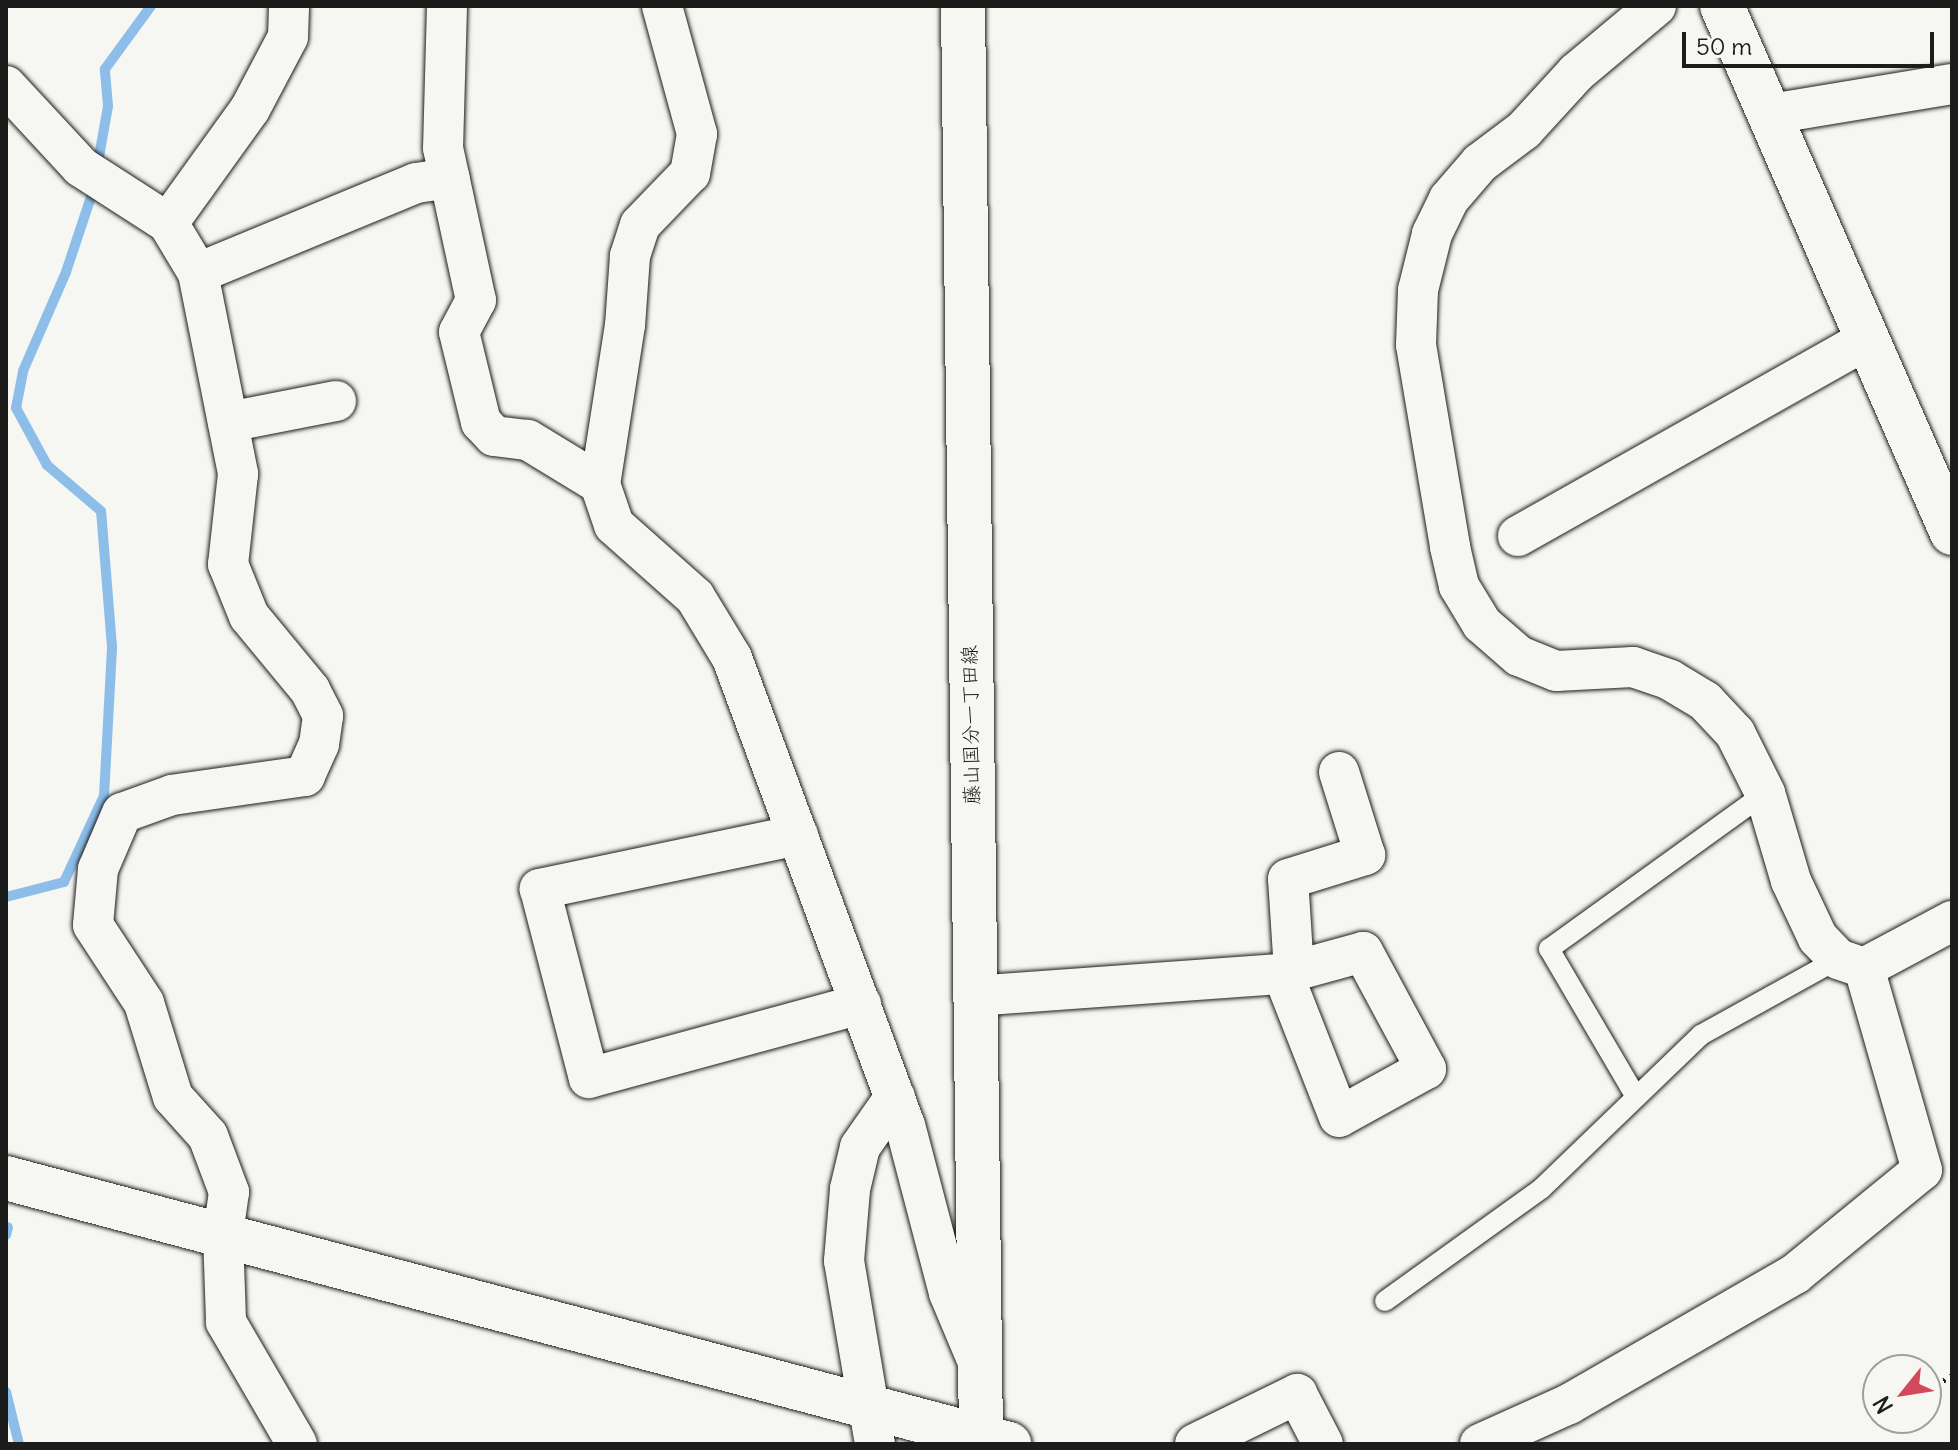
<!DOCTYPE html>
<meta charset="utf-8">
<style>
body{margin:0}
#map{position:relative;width:1958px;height:1450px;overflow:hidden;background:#f6f6f2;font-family:Delius,"Klee One",sans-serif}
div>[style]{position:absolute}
.stream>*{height:10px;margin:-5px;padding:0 5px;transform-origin:5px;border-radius:5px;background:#8dbee9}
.path>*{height:5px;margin-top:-2.5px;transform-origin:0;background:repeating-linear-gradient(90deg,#1c1c1c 0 2px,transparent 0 8px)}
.roads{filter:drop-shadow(0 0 2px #1c1c1c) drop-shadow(0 0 2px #1c1c1c)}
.service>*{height:20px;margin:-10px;padding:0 10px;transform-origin:10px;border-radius:10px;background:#f6f6f2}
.minor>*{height:40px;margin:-20px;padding:0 20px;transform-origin:20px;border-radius:20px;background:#f6f6f2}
.tertiary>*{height:44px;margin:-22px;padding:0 22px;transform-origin:22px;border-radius:22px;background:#f6f6f2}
.secondary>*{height:44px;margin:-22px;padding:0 22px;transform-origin:22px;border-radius:22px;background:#f6f6f2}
span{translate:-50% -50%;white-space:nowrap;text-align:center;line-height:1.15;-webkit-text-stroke:6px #f6f6f2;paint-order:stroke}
.street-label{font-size:20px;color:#1c1c1c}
.frame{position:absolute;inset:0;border:8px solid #1c1c1c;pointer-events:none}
.north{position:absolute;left:1862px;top:1354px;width:80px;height:80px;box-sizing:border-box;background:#f6f6f2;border:2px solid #9f9f9c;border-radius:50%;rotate:240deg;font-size:22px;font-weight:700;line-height:32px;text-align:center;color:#1c1c1c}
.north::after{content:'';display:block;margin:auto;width:28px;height:36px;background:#d1495b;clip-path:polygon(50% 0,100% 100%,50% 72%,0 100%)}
.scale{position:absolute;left:1682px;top:32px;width:252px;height:36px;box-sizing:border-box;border:4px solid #1c1c1c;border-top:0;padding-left:10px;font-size:24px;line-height:28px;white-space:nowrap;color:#1c1c1c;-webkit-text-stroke:6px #f6f6f2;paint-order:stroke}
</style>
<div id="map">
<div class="stream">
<div style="left:97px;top:168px;width:63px;rotate:-79.9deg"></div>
<div style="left:108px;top:106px;width:37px;rotate:-95deg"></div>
<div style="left:105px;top:69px;width:78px;rotate:-53.9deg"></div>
<div style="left:6px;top:897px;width:60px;rotate:-14.5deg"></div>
<div style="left:64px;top:882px;width:95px;rotate:-65.1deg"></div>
<div style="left:104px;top:796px;width:149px;rotate:-86.9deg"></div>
<div style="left:112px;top:647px;width:136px;rotate:-94.6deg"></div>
<div style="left:101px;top:511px;width:71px;rotate:-139.6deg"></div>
<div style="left:47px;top:465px;width:65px;rotate:-118.5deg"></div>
<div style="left:16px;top:408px;width:38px;rotate:-79deg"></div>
<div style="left:23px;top:371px;width:108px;rotate:-66.5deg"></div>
<div style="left:66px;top:272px;width:89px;rotate:-71.6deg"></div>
<div style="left:6px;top:1235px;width:8px;rotate:-76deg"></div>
<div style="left:6px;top:1392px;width:54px;rotate:76deg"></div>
</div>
<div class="path">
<div style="left:1930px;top:1389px;width:26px;rotate:-32deg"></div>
</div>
<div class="roads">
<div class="service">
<div style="left:1636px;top:1097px;width:172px;rotate:-120.4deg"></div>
<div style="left:1549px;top:949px;width:266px;rotate:-35.8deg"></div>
<div style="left:1385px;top:1301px;width:193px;rotate:-35.7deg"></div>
<div style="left:1542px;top:1188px;width:221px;rotate:-43.9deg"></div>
<div style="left:1701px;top:1035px;width:157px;rotate:-29deg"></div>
</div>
<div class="minor">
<div style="left:447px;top:6px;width:142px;rotate:91.6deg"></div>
<div style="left:443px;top:148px;width:156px;rotate:77.8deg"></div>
<div style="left:476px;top:300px;width:36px;rotate:118deg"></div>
<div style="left:459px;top:332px;width:93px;rotate:76.3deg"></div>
<div style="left:481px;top:422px;width:19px;rotate:47deg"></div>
<div style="left:494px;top:436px;width:34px;rotate:7deg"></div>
<div style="left:528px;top:440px;width:84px;rotate:31.4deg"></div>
<div style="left:662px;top:6px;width:133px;rotate:74.7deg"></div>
<div style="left:697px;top:134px;width:40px;rotate:100deg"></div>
<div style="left:690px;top:173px;width:72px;rotate:133.9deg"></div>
<div style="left:640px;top:225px;width:33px;rotate:108deg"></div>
<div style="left:630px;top:256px;width:69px;rotate:94.1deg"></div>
<div style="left:625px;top:325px;width:161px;rotate:98.9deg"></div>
<div style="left:600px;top:484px;width:43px;rotate:71.1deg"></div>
<div style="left:614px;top:525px;width:108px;rotate:41.6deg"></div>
<div style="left:695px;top:597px;width:71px;rotate:58.8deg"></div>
<div style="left:732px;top:658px;width:498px;rotate:69.7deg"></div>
<div style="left:905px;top:1125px;width:174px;rotate:75.3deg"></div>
<div style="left:949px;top:1293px;width:75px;rotate:67.2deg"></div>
<div style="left:1656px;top:6px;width:103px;rotate:140.1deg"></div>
<div style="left:1577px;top:72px;width:79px;rotate:132.4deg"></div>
<div style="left:1524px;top:130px;width:55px;rotate:143.1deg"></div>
<div style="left:1480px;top:163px;width:48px;rotate:130.7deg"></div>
<div style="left:1449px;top:199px;width:39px;rotate:116deg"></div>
<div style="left:1432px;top:234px;width:58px;rotate:104deg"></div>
<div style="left:1418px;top:290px;width:55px;rotate:92.1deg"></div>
<div style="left:1416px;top:345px;width:205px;rotate:80.4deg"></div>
<div style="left:1450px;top:547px;width:40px;rotate:77deg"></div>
<div style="left:1459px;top:586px;width:44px;rotate:58.8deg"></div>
<div style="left:1482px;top:624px;width:49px;rotate:40.9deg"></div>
<div style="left:1519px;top:656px;width:40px;rotate:22deg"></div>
<div style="left:1556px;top:671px;width:77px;rotate:-3deg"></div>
<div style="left:1633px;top:667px;width:39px;rotate:19deg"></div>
<div style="left:1670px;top:680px;width:41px;rotate:31deg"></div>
<div style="left:1705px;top:701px;width:44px;rotate:46.8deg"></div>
<div style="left:1735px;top:733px;width:67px;rotate:63.4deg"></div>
<div style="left:1765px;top:793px;width:92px;rotate:73.5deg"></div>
<div style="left:1791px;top:881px;width:63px;rotate:64.7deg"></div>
<div style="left:1818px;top:938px;width:29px;rotate:46deg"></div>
<div style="left:1838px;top:959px;width:28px;rotate:19deg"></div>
<div style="left:6px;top:86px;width:110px;rotate:47.2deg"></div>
<div style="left:81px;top:167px;width:103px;rotate:32.8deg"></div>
<div style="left:168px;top:223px;width:58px;rotate:59deg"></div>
<div style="left:198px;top:273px;width:205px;rotate:78.7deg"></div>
<div style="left:238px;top:474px;width:91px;rotate:96.3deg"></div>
<div style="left:228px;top:564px;width:56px;rotate:68deg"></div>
<div style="left:249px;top:616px;width:96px;rotate:50.5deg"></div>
<div style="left:310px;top:690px;width:29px;rotate:63deg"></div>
<div style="left:323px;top:716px;width:28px;rotate:98deg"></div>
<div style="left:319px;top:744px;width:35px;rotate:114deg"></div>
<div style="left:305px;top:776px;width:134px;rotate:171.9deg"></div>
<div style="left:172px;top:795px;width:53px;rotate:160.2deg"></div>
<div style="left:122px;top:813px;width:61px;rotate:113.2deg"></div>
<div style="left:98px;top:869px;width:56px;rotate:95.1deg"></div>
<div style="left:93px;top:925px;width:93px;rotate:56.8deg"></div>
<div style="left:144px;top:1003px;width:98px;rotate:72.9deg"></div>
<div style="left:173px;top:1097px;width:52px;rotate:48.1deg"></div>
<div style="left:208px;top:1136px;width:60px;rotate:69.4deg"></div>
<div style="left:229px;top:1192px;width:42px;rotate:98.1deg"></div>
<div style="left:223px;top:1234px;width:88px;rotate:88deg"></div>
<div style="left:226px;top:1322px;width:141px;rotate:59.8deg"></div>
<div style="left:1771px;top:114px;width:183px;rotate:-9.4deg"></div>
<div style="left:168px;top:223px;width:140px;rotate:-54.3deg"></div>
<div style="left:250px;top:109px;width:81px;rotate:-62.2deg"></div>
<div style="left:288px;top:37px;width:31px;rotate:-88deg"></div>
<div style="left:198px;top:273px;width:236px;rotate:-22.4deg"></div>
<div style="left:416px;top:183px;width:34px;rotate:-8deg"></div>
<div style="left:228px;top:422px;width:110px;rotate:-11deg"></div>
<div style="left:1518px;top:536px;width:402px;rotate:-29.4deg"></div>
<div style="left:798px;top:835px;width:264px;rotate:168.2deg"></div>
<div style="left:540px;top:889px;width:195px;rotate:75.5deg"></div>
<div style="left:589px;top:1078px;width:282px;rotate:-15.2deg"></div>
<div style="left:1294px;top:971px;width:92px;rotate:-93.7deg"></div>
<div style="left:1288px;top:879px;width:81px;rotate:-17.3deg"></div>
<div style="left:1365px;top:855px;width:87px;rotate:-107.4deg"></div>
<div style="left:973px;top:996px;width:311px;rotate:-4.1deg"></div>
<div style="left:1283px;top:974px;width:83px;rotate:-15.4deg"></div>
<div style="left:1363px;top:952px;width:133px;rotate:61.7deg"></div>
<div style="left:1426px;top:1069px;width:99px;rotate:151.1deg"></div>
<div style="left:1339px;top:1117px;width:154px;rotate:-111.4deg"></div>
<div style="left:875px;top:1444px;width:186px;rotate:-99.6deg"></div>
<div style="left:844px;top:1261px;width:72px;rotate:-85.2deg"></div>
<div style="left:850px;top:1189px;width:43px;rotate:-76.6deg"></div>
<div style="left:860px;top:1147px;width:61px;rotate:-55deg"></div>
<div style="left:1195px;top:1444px;width:114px;rotate:-26.1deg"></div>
<div style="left:1297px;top:1394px;width:56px;rotate:62.5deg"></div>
<div style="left:1480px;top:1444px;width:98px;rotate:-24.2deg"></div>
<div style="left:1569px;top:1404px;width:261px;rotate:-29.9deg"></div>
<div style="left:1795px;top:1274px;width:164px;rotate:-39.3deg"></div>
<div style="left:1922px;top:1170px;width:210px;rotate:-106deg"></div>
<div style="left:1864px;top:968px;width:100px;rotate:-28.1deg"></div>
</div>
<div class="tertiary">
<div style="left:1722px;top:6px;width:575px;rotate:66.42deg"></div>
<div style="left:6px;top:1178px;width:1038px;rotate:14.85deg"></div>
</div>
<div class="secondary">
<div style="left:963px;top:6px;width:1438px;rotate:89.28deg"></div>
</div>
</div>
<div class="street-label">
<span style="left:970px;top:725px;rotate:-91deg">藤山国分一丁田線</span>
</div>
<div class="frame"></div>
<div class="north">N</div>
<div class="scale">50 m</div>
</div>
